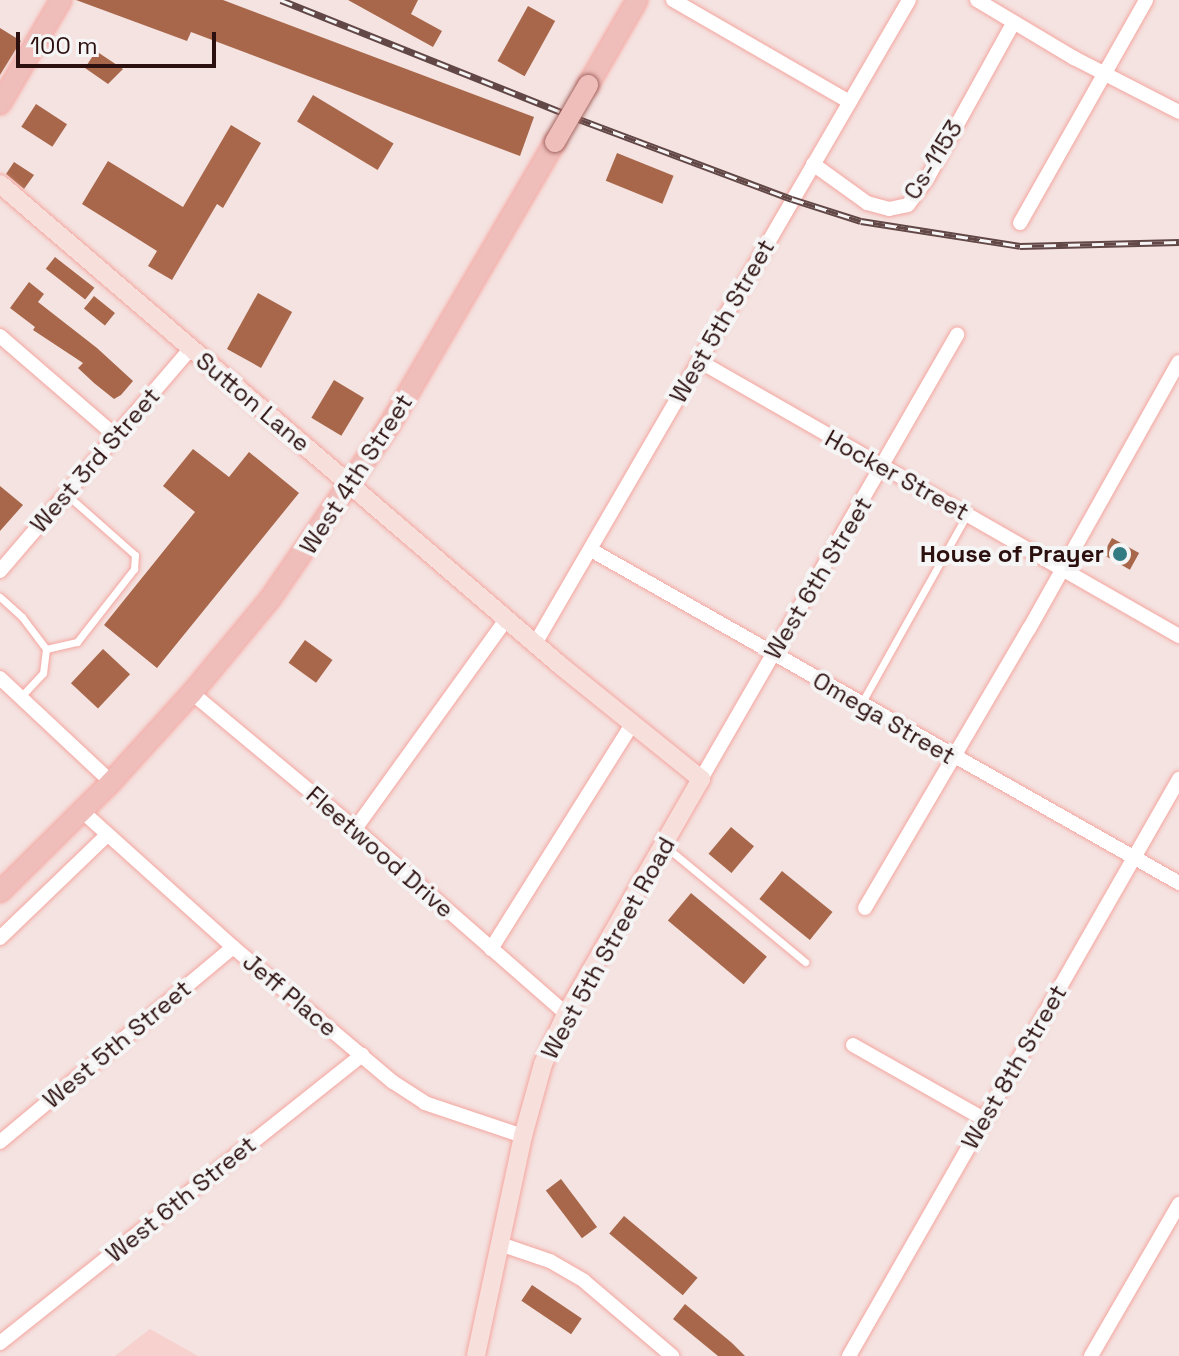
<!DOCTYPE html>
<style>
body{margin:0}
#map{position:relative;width:1179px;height:1356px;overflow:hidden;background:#f4e3e1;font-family:"Space Grotesk",sans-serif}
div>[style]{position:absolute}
.built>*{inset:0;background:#f6d1ce}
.building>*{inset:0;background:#a8674a;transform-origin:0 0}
.roads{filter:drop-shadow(0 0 2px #f4a6a0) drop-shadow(0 0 2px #f4a6a0)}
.lane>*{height:7px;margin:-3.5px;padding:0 3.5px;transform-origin:3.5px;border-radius:3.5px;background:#fff}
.street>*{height:14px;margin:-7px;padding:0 7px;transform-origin:7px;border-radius:7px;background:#fff}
.secondary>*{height:18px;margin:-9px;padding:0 9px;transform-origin:9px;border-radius:9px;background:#f7dfdc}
.primary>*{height:20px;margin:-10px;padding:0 10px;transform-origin:10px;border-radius:10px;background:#efbeba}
.rail>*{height:7px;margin-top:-3.5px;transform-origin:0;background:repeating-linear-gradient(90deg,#f5f5f5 0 12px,#614746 0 24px);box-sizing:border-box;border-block:2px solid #614746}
.bridges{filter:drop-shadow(0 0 2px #a46560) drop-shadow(0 0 2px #a46560)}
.primary-bridge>*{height:20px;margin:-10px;padding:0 10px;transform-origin:10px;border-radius:10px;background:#efbeba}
.dots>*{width:22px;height:22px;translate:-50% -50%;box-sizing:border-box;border:4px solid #f5f5f5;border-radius:50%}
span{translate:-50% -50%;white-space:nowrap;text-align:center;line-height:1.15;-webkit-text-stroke:8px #f5f5f5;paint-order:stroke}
.street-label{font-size:24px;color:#2c100f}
.poi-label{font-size:24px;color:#2c100f;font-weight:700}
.right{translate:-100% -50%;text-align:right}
.scale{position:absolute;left:16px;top:32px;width:200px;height:36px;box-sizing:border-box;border:4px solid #2c100f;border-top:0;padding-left:10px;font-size:24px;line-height:28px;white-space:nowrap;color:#2c100f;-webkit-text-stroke:6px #f5f5f5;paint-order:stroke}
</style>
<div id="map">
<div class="built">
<div style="clip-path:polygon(150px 1329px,198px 1356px,115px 1356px)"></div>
</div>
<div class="building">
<div style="clip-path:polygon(76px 0,223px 0,534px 117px,520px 156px,191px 32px,187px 41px)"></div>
<div style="clip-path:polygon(348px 0,418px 0,411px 14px,442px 31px,433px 47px)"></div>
<div style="left:528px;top:6px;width:31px;height:63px;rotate:29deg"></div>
<div style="clip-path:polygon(0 28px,21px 41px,0 75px)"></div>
<div style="clip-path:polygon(96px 51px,123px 69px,108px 84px,85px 68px)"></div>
<div style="left:313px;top:95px;width:94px;height:31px;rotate:31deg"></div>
<div style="left:36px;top:104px;width:37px;height:27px;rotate:33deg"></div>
<div style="clip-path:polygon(231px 125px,261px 143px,223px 208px,217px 204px,172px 280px,148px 266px,157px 251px,82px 204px,108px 161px,183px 207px)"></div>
<div style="left:617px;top:153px;width:61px;height:30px;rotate:22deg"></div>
<div style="clip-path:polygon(14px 162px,34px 175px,24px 189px,6px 174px)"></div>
<div style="left:55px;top:257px;width:50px;height:15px;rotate:38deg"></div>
<div style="clip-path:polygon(29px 282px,44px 294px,38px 302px,97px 348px,133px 381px,121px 395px,114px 399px,94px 383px,78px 368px,83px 363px,33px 330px,35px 327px,10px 308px)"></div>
<div style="left:258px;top:293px;width:39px;height:64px;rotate:29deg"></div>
<div style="left:94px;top:296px;width:27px;height:16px;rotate:39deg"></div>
<div style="left:334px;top:380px;width:35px;height:44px;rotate:31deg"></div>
<div style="clip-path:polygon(193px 449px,229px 477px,249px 452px,299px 493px,157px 668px,104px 625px,195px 512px,163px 486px)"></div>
<div style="clip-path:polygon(0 486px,23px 505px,0 531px)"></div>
<div style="left:1112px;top:538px;width:31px;height:19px;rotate:29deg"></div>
<div style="left:305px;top:640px;width:34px;height:28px;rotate:36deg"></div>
<div style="left:103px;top:649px;width:37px;height:47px;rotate:43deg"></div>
<div style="left:731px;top:827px;width:30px;height:35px;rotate:40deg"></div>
<div style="left:782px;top:871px;width:65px;height:36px;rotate:39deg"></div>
<div style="left:691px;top:893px;width:99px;height:36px;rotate:40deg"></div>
<div style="left:561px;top:1179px;width:60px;height:19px;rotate:53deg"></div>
<div style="left:624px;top:1216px;width:96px;height:23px;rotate:40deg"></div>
<div style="left:532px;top:1285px;width:60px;height:19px;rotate:34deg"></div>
<div style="clip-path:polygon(685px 1304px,732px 1343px,745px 1356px,718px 1356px,673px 1319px)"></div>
</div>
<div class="roads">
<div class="lane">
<div style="left:0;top:597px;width:30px;rotate:42deg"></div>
<div style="left:22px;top:617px;width:40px;rotate:53deg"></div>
<div style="left:46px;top:649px;width:24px;rotate:97deg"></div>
<div style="left:43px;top:673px;width:33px;rotate:133deg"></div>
<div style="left:46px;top:649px;width:32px;rotate:-13deg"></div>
<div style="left:77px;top:642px;width:93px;rotate:-52deg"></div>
<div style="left:134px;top:569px;width:14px;rotate:-86deg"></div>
<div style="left:135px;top:555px;width:92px;rotate:-138.5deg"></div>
<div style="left:861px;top:704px;width:218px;rotate:-60.8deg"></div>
<div style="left:665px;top:846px;width:182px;rotate:39.6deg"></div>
</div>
<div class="street">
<div style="left:673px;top:0;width:204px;rotate:30deg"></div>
<div style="left:977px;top:0;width:113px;rotate:30.9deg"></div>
<div style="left:1074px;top:58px;width:118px;rotate:27.2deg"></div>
<div style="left:813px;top:164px;width:67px;rotate:35.8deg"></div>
<div style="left:867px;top:203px;width:23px;rotate:15deg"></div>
<div style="left:889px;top:209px;width:19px;rotate:-12deg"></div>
<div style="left:908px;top:205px;width:34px;rotate:-54deg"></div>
<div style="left:928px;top:177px;width:177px;rotate:-61deg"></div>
<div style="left:1020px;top:223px;width:256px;rotate:-60.5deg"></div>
<div style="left:0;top:336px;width:153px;rotate:40.8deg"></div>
<div style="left:699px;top:361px;width:553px;rotate:29.81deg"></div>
<div style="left:591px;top:550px;width:676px;rotate:29.52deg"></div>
<div style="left:0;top:571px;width:292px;rotate:-49.4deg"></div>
<div style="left:536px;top:642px;width:742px;rotate:-59.84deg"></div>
<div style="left:0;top:678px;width:152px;rotate:43.1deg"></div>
<div style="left:192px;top:693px;width:212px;rotate:39.8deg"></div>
<div style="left:355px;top:829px;width:281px;rotate:41.2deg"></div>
<div style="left:701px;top:779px;width:513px;rotate:-60.03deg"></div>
<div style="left:83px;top:812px;width:202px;rotate:42deg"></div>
<div style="left:233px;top:947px;width:209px;rotate:40.2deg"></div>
<div style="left:393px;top:1082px;width:38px;rotate:33deg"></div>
<div style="left:425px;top:1103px;width:103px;rotate:18.6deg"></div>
<div style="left:355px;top:829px;width:260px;rotate:-54.2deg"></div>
<div style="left:865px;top:908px;width:324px;rotate:-59.6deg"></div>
<div style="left:1029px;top:629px;width:306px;rotate:-60.7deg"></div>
<div style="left:0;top:938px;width:149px;rotate:-43.9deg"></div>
<div style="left:491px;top:949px;width:266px;rotate:-57.9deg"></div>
<div style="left:853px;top:1045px;width:150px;rotate:29.5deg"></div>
<div style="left:0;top:1142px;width:304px;rotate:-39.9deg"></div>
<div style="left:500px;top:1244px;width:53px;rotate:18.8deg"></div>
<div style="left:550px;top:1261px;width:39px;rotate:30deg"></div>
<div style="left:584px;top:1281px;width:116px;rotate:40.4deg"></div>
<div style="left:0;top:1343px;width:463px;rotate:-38.5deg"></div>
<div style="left:849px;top:1356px;width:665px;rotate:-60.23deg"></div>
<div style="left:1091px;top:1356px;width:176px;rotate:-59.9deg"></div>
</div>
<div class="secondary">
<div style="left:0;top:184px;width:740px;rotate:40.67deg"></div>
<div style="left:561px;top:666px;width:180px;rotate:38.9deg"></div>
<div style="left:701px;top:779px;width:271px;rotate:119.9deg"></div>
<div style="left:566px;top:1014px;width:55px;rotate:114.7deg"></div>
<div style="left:543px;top:1064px;width:75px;rotate:105.5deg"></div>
<div style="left:523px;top:1136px;width:225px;rotate:102.1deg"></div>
</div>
<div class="primary">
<div style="left:588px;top:85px;width:98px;rotate:-60deg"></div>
<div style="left:0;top:104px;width:121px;rotate:-59.6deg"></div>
<div style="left:0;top:892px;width:156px;rotate:-44.7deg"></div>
<div style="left:111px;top:782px;width:120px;rotate:-47.7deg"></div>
<div style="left:192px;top:693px;width:122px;rotate:-50.3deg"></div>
<div style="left:270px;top:599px;width:210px;rotate:-55.5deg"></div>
<div style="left:389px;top:426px;width:329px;rotate:-59.7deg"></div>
</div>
</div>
<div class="rail">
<div style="left:281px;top:0;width:309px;rotate:21.8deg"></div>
<div style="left:568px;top:115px;width:239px;rotate:20.6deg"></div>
<div style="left:792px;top:199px;width:72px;rotate:17.7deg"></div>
<div style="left:861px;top:221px;width:161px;rotate:8.9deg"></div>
<div style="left:1020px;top:246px;width:159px;rotate:-1.4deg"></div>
</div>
<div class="bridges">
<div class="primary-bridge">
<div style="left:555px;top:142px;width:66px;rotate:-59.9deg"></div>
</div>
</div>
<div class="dots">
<div style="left:1120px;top:554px;background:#327b82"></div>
</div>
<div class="street-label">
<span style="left:933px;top:160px;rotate:-58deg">Cs-1153</span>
<span style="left:722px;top:321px;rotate:-60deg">West 5th Street</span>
<span style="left:253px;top:402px;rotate:40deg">Sutton Lane</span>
<span style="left:95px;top:460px;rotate:-49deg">West 3rd Street</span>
<span style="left:356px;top:474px;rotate:-57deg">West 4th Street</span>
<span style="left:897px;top:475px;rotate:29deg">Hocker Street</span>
<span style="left:818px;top:578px;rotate:-59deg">West 6th Street</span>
<span style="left:884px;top:718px;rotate:30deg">Omega Street</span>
<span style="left:380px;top:852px;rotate:41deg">Fleetwood Drive</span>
<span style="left:608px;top:948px;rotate:-61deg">West 5th Street Road</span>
<span style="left:290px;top:995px;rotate:40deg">Jeff Place</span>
<span style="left:117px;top:1044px;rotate:-40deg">West 5th Street</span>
<span style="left:1014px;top:1067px;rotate:-60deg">West 8th Street</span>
<span style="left:181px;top:1199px;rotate:-39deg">West 6th Street</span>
</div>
<div class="poi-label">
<span class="right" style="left:1104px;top:554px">House of Prayer</span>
</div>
<div class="scale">100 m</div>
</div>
